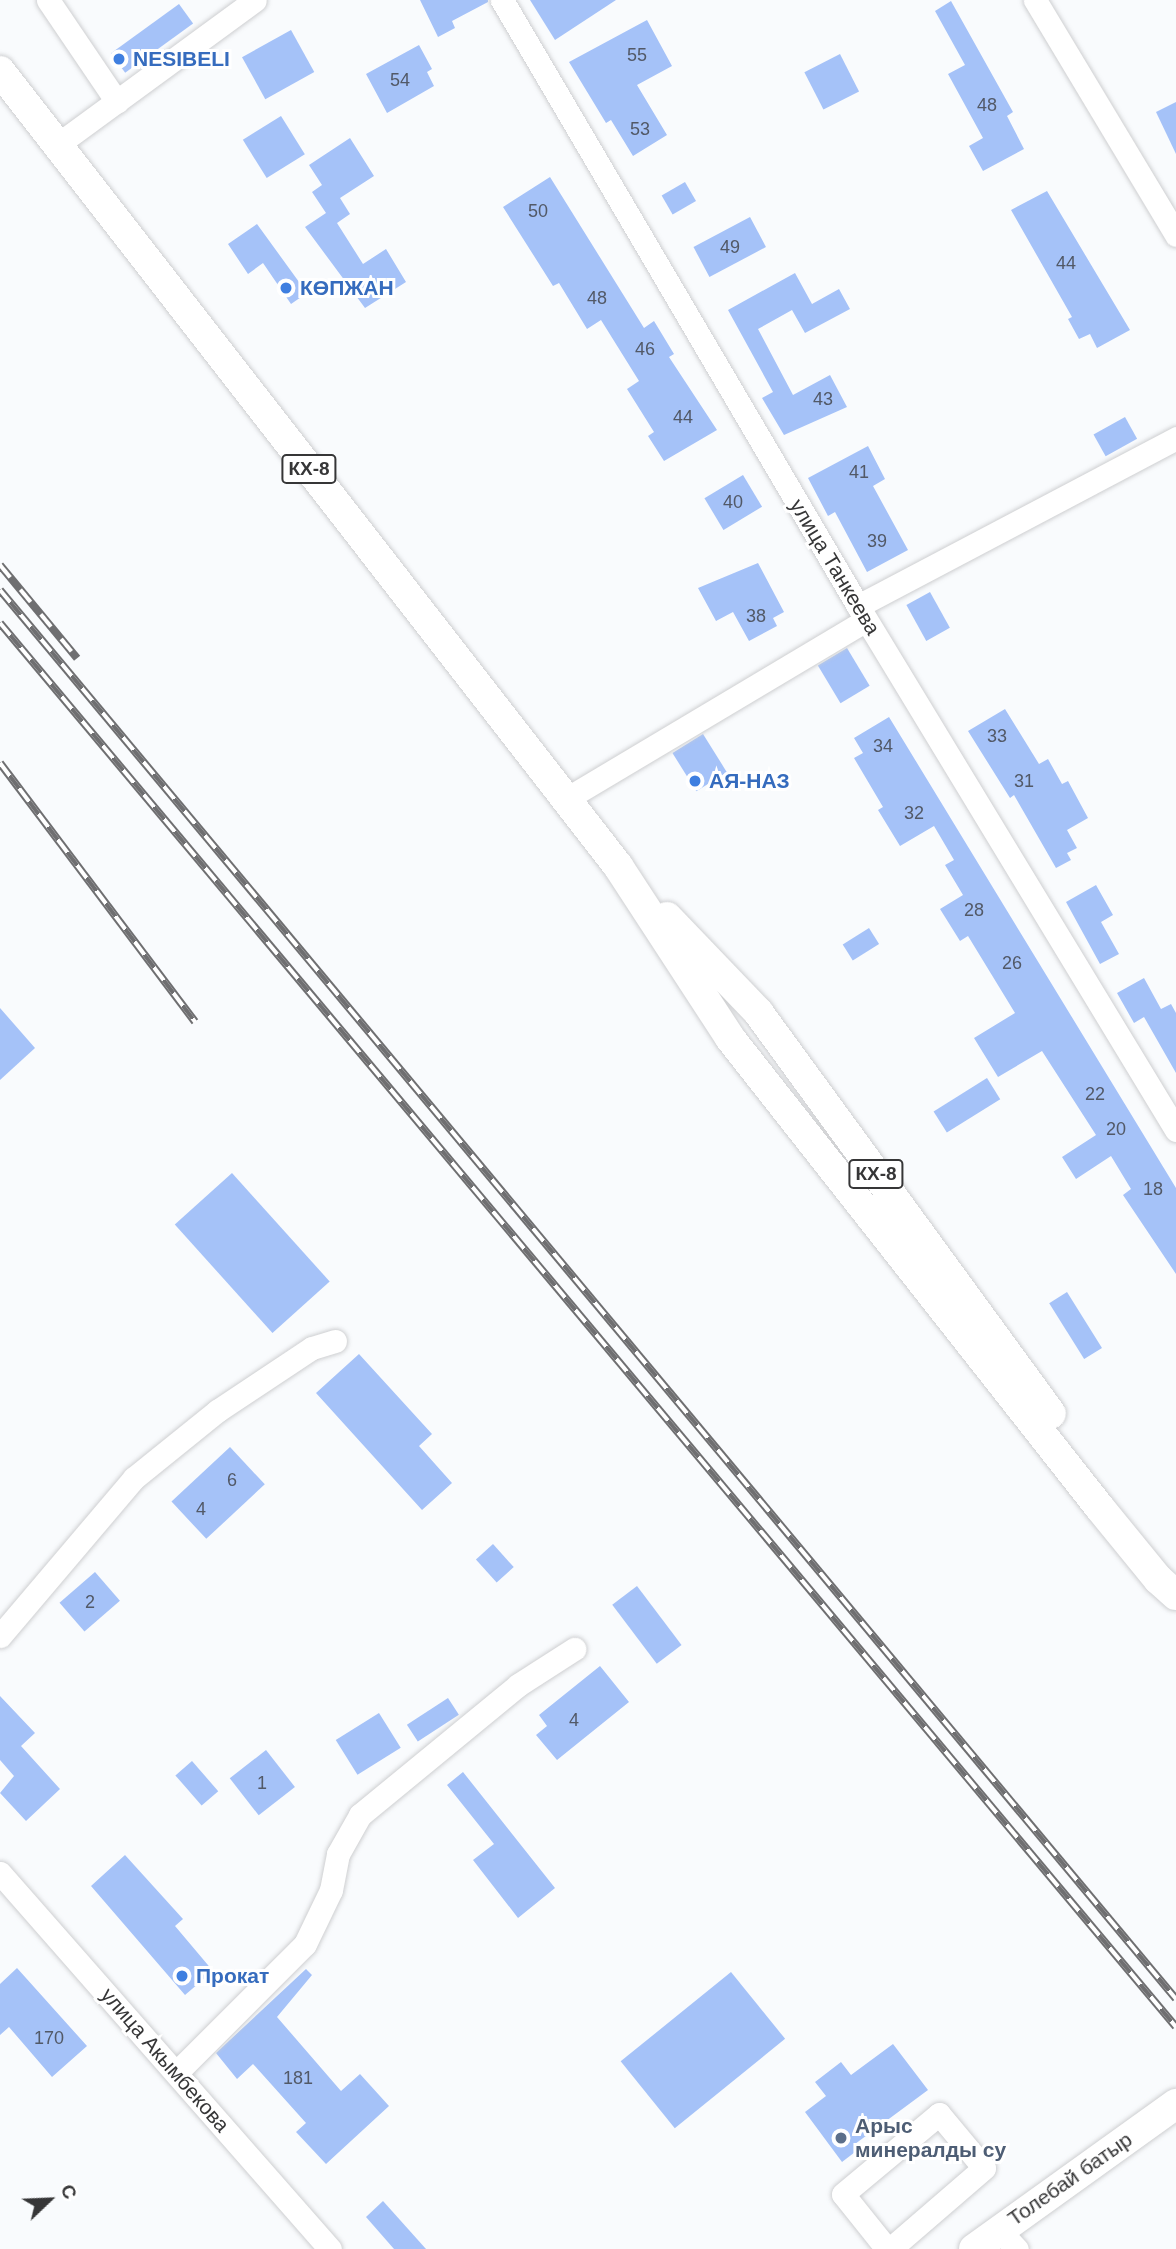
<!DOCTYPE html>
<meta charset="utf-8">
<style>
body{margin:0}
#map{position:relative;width:1176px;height:2249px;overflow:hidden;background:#f9fbfd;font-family:Helvetica,sans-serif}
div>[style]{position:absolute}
.building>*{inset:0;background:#a5c2f8;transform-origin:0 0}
.roads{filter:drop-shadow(0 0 2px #cecfd1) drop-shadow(0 0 2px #cecfd1)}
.minor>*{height:23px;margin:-11.5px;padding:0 11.5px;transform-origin:11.5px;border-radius:11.5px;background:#fff}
.major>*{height:30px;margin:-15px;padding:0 15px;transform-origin:15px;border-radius:15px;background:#fff}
.rail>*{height:8px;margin-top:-4px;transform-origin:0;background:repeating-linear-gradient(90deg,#fff 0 16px,#6f6f71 0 32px);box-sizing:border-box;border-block:2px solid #6f6f71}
.dots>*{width:19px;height:19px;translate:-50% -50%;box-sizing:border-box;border:4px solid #fff;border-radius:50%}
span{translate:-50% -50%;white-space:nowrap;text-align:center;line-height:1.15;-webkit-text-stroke:6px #fff;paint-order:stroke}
.number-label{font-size:18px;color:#525967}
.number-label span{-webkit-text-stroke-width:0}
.shield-label span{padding:2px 5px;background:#fff;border:2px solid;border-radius:5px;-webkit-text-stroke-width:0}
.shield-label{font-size:19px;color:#363637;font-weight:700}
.shop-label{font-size:21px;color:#366cbe;font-weight:700}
.left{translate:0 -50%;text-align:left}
.street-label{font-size:21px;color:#363637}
.service-label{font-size:21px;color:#4e5e75;font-weight:700}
.north{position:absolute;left:14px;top:2165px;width:70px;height:70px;-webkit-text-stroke:5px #fff;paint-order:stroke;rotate:67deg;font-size:19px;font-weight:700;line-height:28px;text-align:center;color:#363637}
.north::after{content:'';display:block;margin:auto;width:24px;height:32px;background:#363637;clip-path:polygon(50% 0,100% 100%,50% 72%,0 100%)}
</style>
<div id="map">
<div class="building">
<div style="clip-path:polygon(420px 0,488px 0,488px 2px,452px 21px,455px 28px,438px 37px)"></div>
<div style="clip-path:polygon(530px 0,616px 0,555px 40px)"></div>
<div style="clip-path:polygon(951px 1px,1013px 112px,1007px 116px,1024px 149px,983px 171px,969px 146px,983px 138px,948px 74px,965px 65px,935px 11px)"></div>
<div style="left:179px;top:4px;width:24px;height:84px;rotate:54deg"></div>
<div style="clip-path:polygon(647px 20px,672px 66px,637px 85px,667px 135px,633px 156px,611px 120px,606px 123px,569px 62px)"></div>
<div style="left:291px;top:30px;width:48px;height:56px;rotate:61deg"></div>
<div style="clip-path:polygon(419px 45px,432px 69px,427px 72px,434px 86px,387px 113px,366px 74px)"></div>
<div style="left:840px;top:54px;width:42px;height:40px;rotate:63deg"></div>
<div style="clip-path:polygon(1176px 102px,1176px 154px,1156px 112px)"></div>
<div style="left:281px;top:116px;width:45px;height:45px;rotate:58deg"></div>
<div style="clip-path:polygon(350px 138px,374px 176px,340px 198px,350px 214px,337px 223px,363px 264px,386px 249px,406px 282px,365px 308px,305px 227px,326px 213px,312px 192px,322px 185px,309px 165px)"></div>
<div style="clip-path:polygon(550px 177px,644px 328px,654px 321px,674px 354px,669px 357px,717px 430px,664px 461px,648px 436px,654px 432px,627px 389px,639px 381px,601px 320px,587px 329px,559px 283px,553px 286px,503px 207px)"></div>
<div style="left:685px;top:182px;width:22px;height:27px;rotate:60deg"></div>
<div style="clip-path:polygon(1047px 191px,1130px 330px,1097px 348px,1090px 334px,1079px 339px,1068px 319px,1072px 317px,1011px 210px)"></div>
<div style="left:750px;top:217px;width:34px;height:64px;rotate:62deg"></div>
<div style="clip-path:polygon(257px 224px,307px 293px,291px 304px,263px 263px,248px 274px,228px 244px)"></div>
<div style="clip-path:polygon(795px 273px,812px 304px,839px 289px,850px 309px,805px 333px,792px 310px,758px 329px,793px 395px,830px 375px,847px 407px,784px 435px,762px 398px,773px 392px,728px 310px)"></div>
<div style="left:1125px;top:417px;width:25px;height:36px;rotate:61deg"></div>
<div style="clip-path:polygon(868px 446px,885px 479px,873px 486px,908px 550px,867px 572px,835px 512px,828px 516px,808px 478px)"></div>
<div style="left:743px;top:475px;width:37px;height:45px;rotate:59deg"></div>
<div style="clip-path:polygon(758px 563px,784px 612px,773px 618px,777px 626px,749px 641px,733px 612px,716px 621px,698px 588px)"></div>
<div style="left:930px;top:592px;width:41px;height:27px;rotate:61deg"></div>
<div style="left:847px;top:648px;width:44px;height:34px;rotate:59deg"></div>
<div style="clip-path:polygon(1005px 709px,1039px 764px,1048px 759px,1062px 784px,1068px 781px,1088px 818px,1067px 830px,1077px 848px,1067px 853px,1071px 860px,1056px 868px,1014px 795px,1010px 798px,968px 731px)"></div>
<div style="clip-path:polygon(889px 717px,1176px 1188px,1176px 1274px,1123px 1195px,1131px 1189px,1111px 1156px,1076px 1179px,1062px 1157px,1096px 1135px,1042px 1051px,998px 1077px,974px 1038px,1015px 1013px,968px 936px,960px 941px,940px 909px,963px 895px,945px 865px,954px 860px,934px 826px,900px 846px,878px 810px,883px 807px,854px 758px,863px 753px,854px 738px)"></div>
<div style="left:703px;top:734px;width:45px;height:36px;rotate:58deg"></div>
<div style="clip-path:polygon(1096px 885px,1113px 915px,1101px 922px,1119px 954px,1100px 964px,1066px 902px)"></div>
<div style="left:869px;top:928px;width:19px;height:31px;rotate:58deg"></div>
<div style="clip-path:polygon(1144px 978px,1161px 1009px,1171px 1004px,1176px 1013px,1176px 1073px,1144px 1017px,1134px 1023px,1117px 993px)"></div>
<div style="clip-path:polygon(0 1008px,35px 1048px,0 1080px)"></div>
<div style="left:987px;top:1078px;width:25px;height:63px;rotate:58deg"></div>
<div style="left:232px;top:1173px;width:146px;height:77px;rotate:48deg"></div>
<div style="left:1067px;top:1292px;width:66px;height:21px;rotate:58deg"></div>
<div style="clip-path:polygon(359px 1354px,432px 1434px,419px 1446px,452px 1483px,422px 1510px,316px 1393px)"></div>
<div style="left:230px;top:1447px;width:51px;height:80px;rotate:47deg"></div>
<div style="left:493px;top:1544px;width:31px;height:23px;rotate:48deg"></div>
<div style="left:95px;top:1572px;width:38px;height:47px;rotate:49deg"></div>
<div style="left:637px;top:1586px;width:74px;height:31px;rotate:53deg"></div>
<div style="clip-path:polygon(600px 1666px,629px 1702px,557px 1760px,536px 1735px,547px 1726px,539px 1715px)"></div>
<div style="clip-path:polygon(0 1696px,35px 1733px,21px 1746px,60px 1789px,26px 1821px,0 1793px,14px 1776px,0 1760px)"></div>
<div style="left:448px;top:1698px;width:20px;height:49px;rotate:57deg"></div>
<div style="left:379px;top:1713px;width:41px;height:51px;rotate:58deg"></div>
<div style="left:266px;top:1750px;width:47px;height:46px;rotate:52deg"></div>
<div style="left:192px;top:1761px;width:40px;height:22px;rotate:49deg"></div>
<div style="clip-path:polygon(463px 1772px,555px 1888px,518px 1918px,473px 1860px,494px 1844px,447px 1785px)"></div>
<div style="clip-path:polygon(125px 1855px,183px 1919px,175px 1926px,213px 1971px,185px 1995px,91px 1886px)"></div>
<div style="clip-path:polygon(17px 1968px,87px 2046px,52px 2077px,9px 2027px,0 2035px,0 1984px)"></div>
<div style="clip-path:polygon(306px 1969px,312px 1975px,277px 2017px,341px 2091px,360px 2074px,389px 2106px,326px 2164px,296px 2132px,306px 2123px,253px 2064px,237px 2079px,216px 2053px)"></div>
<div style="left:731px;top:1972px;width:86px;height:142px;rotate:51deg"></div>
<div style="clip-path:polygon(893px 2044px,928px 2090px,855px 2144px,859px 2149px,842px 2162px,805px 2112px,826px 2096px,815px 2082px,841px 2062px,851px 2075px)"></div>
<div style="clip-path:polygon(383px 2201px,426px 2249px,394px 2249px,366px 2217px)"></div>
</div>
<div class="roads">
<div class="minor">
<div style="left:48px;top:0;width:123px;rotate:55.9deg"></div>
<div style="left:502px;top:0;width:703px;rotate:59.57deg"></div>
<div style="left:858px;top:606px;width:613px;rotate:58.75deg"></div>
<div style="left:1035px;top:0;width:274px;rotate:59deg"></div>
<div style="left:57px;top:145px;width:245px;rotate:-36.2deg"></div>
<div style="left:858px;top:606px;width:360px;rotate:-27.8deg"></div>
<div style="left:566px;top:799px;width:349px;rotate:-30.8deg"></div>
<div style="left:0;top:1636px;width:207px;rotate:-49.7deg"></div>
<div style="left:134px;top:1478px;width:107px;rotate:-38.9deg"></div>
<div style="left:217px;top:1411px;width:114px;rotate:-33.6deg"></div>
<div style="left:312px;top:1348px;width:24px;rotate:-17deg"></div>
<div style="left:0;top:1873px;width:500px;rotate:48.73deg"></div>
<div style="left:176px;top:2073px;width:182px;rotate:-45deg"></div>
<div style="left:305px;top:1944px;width:60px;rotate:-64.3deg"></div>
<div style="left:331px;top:1890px;width:37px;rotate:-79deg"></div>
<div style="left:338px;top:1854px;width:45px;rotate:-60.6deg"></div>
<div style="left:360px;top:1815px;width:205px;rotate:-39.4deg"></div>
<div style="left:518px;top:1685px;width:67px;rotate:-32.7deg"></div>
<div style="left:999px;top:2230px;width:26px;rotate:47deg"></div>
<div style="left:887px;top:2249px;width:70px;rotate:-128.7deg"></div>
<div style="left:843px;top:2194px;width:125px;rotate:-39.8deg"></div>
<div style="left:939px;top:2114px;width:70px;rotate:50.2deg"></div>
<div style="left:984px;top:2168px;width:124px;rotate:139.2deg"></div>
</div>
<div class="major">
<div style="left:0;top:71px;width:1007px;rotate:52.14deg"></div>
<div style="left:618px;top:866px;width:205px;rotate:56.9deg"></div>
<div style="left:730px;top:1038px;width:598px;rotate:51.79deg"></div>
<div style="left:1100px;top:1508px;width:92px;rotate:50.8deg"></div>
<div style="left:1158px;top:1579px;width:24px;rotate:42deg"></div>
<div style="left:667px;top:917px;width:132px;rotate:46.2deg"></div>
<div style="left:758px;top:1012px;width:497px;rotate:53.9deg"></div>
<div style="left:974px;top:2249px;width:249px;rotate:-35.7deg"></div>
</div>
</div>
<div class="rail">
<div style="left:0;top:565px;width:121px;rotate:50.4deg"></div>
<div style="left:0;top:590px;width:1835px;rotate:50.15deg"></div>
<div style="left:0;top:623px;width:1831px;rotate:50.05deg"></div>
<div style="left:0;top:763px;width:324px;rotate:53deg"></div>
</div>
<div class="dots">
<div style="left:119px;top:59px;background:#3f7fe0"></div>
<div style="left:286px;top:288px;background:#3f7fe0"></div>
<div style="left:695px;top:781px;background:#3f7fe0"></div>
<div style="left:182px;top:1976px;background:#3f7fe0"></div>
<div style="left:841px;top:2138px;background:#5c6f8a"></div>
</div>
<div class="number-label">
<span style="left:637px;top:55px">55</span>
<span style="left:400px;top:80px">54</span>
<span style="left:987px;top:105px">48</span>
<span style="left:640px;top:129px">53</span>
<span style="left:538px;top:211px">50</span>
<span style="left:730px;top:247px">49</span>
<span style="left:1066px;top:263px">44</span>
<span style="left:597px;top:298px">48</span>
<span style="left:645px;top:349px">46</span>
<span style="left:823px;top:399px">43</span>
<span style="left:683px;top:417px">44</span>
<span style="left:859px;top:472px">41</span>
<span style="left:733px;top:502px">40</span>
<span style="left:877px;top:541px">39</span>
<span style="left:756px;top:616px">38</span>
<span style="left:997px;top:736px">33</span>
<span style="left:883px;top:746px">34</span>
<span style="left:1024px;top:781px">31</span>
<span style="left:914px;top:813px">32</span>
<span style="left:974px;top:910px">28</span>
<span style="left:1012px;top:963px">26</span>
<span style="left:1095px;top:1094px">22</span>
<span style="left:1116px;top:1129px">20</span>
<span style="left:1153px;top:1189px">18</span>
<span style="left:232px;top:1480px">6</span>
<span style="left:201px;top:1509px">4</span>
<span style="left:90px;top:1602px">2</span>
<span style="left:574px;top:1720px">4</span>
<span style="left:262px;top:1783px">1</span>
<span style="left:49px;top:2038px">170</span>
<span style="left:298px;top:2078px">181</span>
</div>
<div class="shield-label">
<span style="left:309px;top:469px">КХ-8</span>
<span style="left:876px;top:1174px">КХ-8</span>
</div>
<div class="shop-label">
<span class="left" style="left:133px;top:59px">NESIBELI</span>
<span class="left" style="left:300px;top:288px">КӨПЖАН</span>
<span class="left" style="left:709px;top:781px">АЯ-НАЗ</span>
<span class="left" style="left:196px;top:1976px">Прокат</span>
</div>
<div class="street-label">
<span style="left:835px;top:567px;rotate:59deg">улица Танкеева</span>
<span style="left:165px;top:2060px;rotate:49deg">улица Акымбекова</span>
<span style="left:1070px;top:2179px;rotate:-35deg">Толебай батыр</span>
</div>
<div class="service-label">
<span class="left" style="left:855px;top:2138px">Арыс<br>минералды су</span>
</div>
<div class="north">С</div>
</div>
